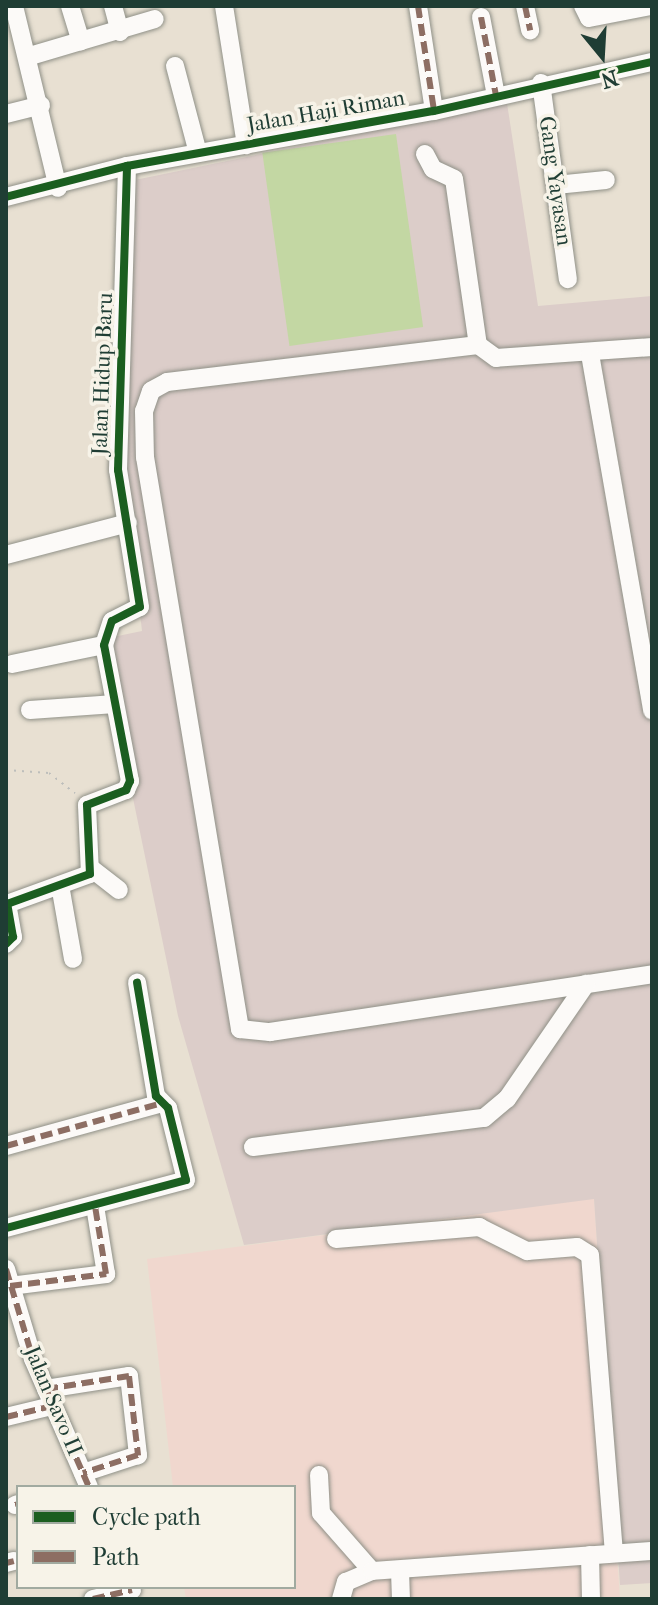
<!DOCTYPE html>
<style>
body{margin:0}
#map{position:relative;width:658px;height:1605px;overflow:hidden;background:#e8e0d2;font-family:"IM FELL French Canon",serif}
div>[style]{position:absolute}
.built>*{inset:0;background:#f0d7ce}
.industrial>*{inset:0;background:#dccdc9}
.green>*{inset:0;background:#c3d7a3;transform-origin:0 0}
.path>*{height:2px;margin-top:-1px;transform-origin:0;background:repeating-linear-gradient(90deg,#bdbebb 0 2px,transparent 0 8px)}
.roads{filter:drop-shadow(0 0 2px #8f9087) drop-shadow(0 0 2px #8f9087)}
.minor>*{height:18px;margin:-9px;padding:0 9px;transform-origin:9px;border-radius:9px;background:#fcfaf8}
.quiet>*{height:6px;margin-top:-3px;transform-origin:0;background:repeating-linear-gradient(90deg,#8d6e63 0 12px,transparent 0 18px)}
.cycleway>*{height:8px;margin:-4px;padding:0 4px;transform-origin:4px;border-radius:4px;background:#1b5e20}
span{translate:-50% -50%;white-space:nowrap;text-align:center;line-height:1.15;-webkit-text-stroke:7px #f7f3e8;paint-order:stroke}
.street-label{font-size:22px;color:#1f3d34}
.frame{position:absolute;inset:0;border:8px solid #1f3d34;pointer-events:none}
.legend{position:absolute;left:16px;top:1485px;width:280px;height:104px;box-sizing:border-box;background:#f7f3e8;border:2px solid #a1aaa0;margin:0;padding:10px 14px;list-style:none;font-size:24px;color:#1f3d34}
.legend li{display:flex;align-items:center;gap:16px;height:40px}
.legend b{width:40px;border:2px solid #a1aaa0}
.north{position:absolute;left:562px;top:16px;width:80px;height:80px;-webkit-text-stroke:6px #f7f3e8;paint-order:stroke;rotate:162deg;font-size:22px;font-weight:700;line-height:32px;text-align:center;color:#1f3d34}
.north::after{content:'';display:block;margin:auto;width:28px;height:36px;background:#1f3d34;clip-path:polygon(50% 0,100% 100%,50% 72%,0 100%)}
</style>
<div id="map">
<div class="built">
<div style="clip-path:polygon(594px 1198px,620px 1599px,186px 1599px,184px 1587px,294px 1587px,294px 1487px,173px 1487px,147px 1259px)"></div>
</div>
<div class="industrial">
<div style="clip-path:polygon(507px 103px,538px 306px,652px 296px,652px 1583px,620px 1585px,594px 1199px,244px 1245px,178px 1016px,104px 658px,113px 637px,142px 631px,119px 435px,125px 247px,136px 219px,130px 181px)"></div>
</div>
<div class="green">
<div style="left:396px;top:134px;width:195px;height:135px;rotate:82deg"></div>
</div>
<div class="path">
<div style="left:6px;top:770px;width:43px;rotate:4deg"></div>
<div style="left:49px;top:773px;width:33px;rotate:38deg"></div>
</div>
<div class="roads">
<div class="minor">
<div style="left:14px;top:6px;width:187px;rotate:76.4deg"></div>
<div style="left:70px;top:6px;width:37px;rotate:73deg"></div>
<div style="left:113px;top:6px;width:27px;rotate:75deg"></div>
<div style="left:224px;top:6px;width:141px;rotate:81deg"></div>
<div style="left:418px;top:6px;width:106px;rotate:81.3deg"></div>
<div style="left:525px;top:6px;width:25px;rotate:78deg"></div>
<div style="left:583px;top:6px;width:13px;rotate:63deg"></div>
<div style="left:589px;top:18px;width:63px;rotate:-11deg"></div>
<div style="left:481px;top:17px;width:80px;rotate:79.2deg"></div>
<div style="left:30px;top:56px;width:130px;rotate:-16.5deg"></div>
<div style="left:175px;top:66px;width:90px;rotate:75.2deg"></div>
<div style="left:541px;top:83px;width:198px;rotate:82.2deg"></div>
<div style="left:6px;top:114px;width:36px;rotate:-14deg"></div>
<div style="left:425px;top:154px;width:17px;rotate:62deg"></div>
<div style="left:433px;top:169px;width:23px;rotate:25deg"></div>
<div style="left:454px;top:179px;width:168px;rotate:81.8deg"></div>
<div style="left:556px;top:185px;width:50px;rotate:-5.7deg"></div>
<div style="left:6px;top:197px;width:125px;rotate:-14.4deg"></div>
<div style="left:127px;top:166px;width:312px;rotate:-10.2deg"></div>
<div style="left:434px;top:111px;width:223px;rotate:-12.7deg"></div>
<div style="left:652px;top:347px;width:156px;rotate:176deg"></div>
<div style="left:496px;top:358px;width:22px;rotate:-144deg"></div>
<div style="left:478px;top:345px;width:313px;rotate:173.2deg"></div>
<div style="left:167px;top:382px;width:18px;rotate:151deg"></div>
<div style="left:151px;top:391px;width:21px;rotate:109deg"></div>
<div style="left:144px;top:411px;width:46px;rotate:88.8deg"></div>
<div style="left:145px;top:457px;width:580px;rotate:80.57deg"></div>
<div style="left:240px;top:1029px;width:30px;rotate:6deg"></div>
<div style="left:270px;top:1032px;width:386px;rotate:-8.6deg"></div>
<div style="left:590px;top:354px;width:362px;rotate:80.1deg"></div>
<div style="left:6px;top:555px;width:126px;rotate:-14.7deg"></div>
<div style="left:12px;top:664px;width:94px;rotate:-11.7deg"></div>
<div style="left:30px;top:710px;width:85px;rotate:-4deg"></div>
<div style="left:92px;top:869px;width:34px;rotate:38deg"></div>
<div style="left:60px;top:885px;width:75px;rotate:80deg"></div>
<div style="left:6px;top:944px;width:10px;rotate:-45deg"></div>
<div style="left:13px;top:937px;width:34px;rotate:-100deg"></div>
<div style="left:7px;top:904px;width:88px;rotate:-19.9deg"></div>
<div style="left:90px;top:874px;width:69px;rotate:-92.5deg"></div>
<div style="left:87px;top:805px;width:42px;rotate:-21deg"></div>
<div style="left:126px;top:790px;width:10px;rotate:-66deg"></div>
<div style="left:130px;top:781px;width:138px;rotate:-100.8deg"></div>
<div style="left:104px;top:645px;width:25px;rotate:-72deg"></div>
<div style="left:112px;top:621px;width:31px;rotate:-27deg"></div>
<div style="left:140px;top:607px;width:139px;rotate:-99.1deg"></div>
<div style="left:118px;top:470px;width:304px;rotate:-88.3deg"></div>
<div style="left:6px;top:1146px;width:159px;rotate:-15.4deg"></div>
<div style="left:253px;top:1147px;width:233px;rotate:-7.2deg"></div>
<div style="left:484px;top:1118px;width:30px;rotate:-40deg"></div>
<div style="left:507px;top:1099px;width:140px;rotate:-55.5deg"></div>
<div style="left:6px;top:1228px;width:186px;rotate:-14.9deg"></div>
<div style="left:186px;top:1180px;width:74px;rotate:-104deg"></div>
<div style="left:168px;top:1108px;width:17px;rotate:-135deg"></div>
<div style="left:156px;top:1096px;width:115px;rotate:-99.5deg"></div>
<div style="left:336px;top:1239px;width:144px;rotate:-4.8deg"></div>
<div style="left:479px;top:1227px;width:54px;rotate:26.6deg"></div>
<div style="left:527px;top:1251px;width:50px;rotate:-4.6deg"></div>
<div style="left:577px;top:1247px;width:15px;rotate:32deg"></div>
<div style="left:590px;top:1255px;width:299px;rotate:85.4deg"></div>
<div style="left:6px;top:1269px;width:94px;rotate:73.3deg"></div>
<div style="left:33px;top:1359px;width:140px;rotate:66.4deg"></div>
<div style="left:10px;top:1286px;width:97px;rotate:-7.1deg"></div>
<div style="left:106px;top:1274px;width:69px;rotate:-99.2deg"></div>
<div style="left:46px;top:1389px;width:84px;rotate:-8.9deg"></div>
<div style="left:129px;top:1376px;width:80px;rotate:83.5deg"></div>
<div style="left:138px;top:1455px;width:58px;rotate:161.9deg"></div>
<div style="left:6px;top:1417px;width:47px;rotate:-13.4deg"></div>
<div style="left:319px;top:1475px;width:38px;rotate:87deg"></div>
<div style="left:321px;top:1513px;width:77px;rotate:48.7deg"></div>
<div style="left:15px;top:1505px;width:3px;rotate:-18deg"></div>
<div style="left:590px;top:1555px;width:44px;rotate:88.7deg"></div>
<div style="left:6px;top:1563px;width:8px;rotate:-14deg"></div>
<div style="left:400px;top:1571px;width:28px;rotate:88deg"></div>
<div style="left:93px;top:1599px;width:40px;rotate:-13deg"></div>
<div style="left:341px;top:1599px;width:18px;rotate:-74deg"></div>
<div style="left:346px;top:1582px;width:28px;rotate:-23deg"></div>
<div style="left:372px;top:1571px;width:281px;rotate:-4.1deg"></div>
</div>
</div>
<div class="quiet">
<div style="left:418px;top:6px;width:106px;rotate:81.3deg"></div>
<div style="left:525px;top:6px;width:25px;rotate:78deg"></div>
<div style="left:481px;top:17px;width:80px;rotate:79.2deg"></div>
<div style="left:6px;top:1146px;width:159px;rotate:-15.4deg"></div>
<div style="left:6px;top:1269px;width:94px;rotate:73.3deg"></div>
<div style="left:33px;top:1359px;width:140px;rotate:66.4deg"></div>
<div style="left:10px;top:1286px;width:97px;rotate:-7.1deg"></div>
<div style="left:106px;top:1274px;width:69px;rotate:-99.2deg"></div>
<div style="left:46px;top:1389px;width:84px;rotate:-8.9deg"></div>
<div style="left:129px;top:1376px;width:80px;rotate:83.5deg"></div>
<div style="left:138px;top:1455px;width:58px;rotate:161.9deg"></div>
<div style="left:6px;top:1417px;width:47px;rotate:-13.4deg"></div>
<div style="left:15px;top:1505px;width:3px;rotate:-18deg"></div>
<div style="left:6px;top:1563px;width:8px;rotate:-14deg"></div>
<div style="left:93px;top:1599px;width:40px;rotate:-13deg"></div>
</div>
<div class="cycleway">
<div style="left:6px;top:197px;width:125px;rotate:-14.4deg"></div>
<div style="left:127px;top:166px;width:312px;rotate:-10.2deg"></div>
<div style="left:434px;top:111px;width:223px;rotate:-12.7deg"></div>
<div style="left:6px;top:944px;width:10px;rotate:-45deg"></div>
<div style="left:13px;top:937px;width:34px;rotate:-100deg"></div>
<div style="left:7px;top:904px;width:88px;rotate:-19.9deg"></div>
<div style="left:90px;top:874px;width:69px;rotate:-92.5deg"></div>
<div style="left:87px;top:805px;width:42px;rotate:-21deg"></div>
<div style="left:126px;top:790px;width:10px;rotate:-66deg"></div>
<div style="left:130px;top:781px;width:138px;rotate:-100.8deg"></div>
<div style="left:104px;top:645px;width:25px;rotate:-72deg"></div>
<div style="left:112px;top:621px;width:31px;rotate:-27deg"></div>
<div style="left:140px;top:607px;width:139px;rotate:-99.1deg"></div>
<div style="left:118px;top:470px;width:304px;rotate:-88.3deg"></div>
<div style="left:6px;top:1228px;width:186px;rotate:-14.9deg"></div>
<div style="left:186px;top:1180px;width:74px;rotate:-104deg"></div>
<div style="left:168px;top:1108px;width:17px;rotate:-135deg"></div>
<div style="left:156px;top:1096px;width:115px;rotate:-99.5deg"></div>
</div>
<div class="street-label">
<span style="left:326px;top:112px;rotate:-10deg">Jalan Haji Riman</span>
<span style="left:555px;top:181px;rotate:82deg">Gang Yayasan</span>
<span style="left:103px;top:374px;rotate:-88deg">Jalan Hidup Baru</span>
<span style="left:53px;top:1401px;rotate:67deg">Jalan Savo II</span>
</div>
<div class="frame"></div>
<ul class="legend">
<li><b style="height:10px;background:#1b5e20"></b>Cycle path</li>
<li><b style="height:10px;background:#8d6e63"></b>Path</li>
</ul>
<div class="north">N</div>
</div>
